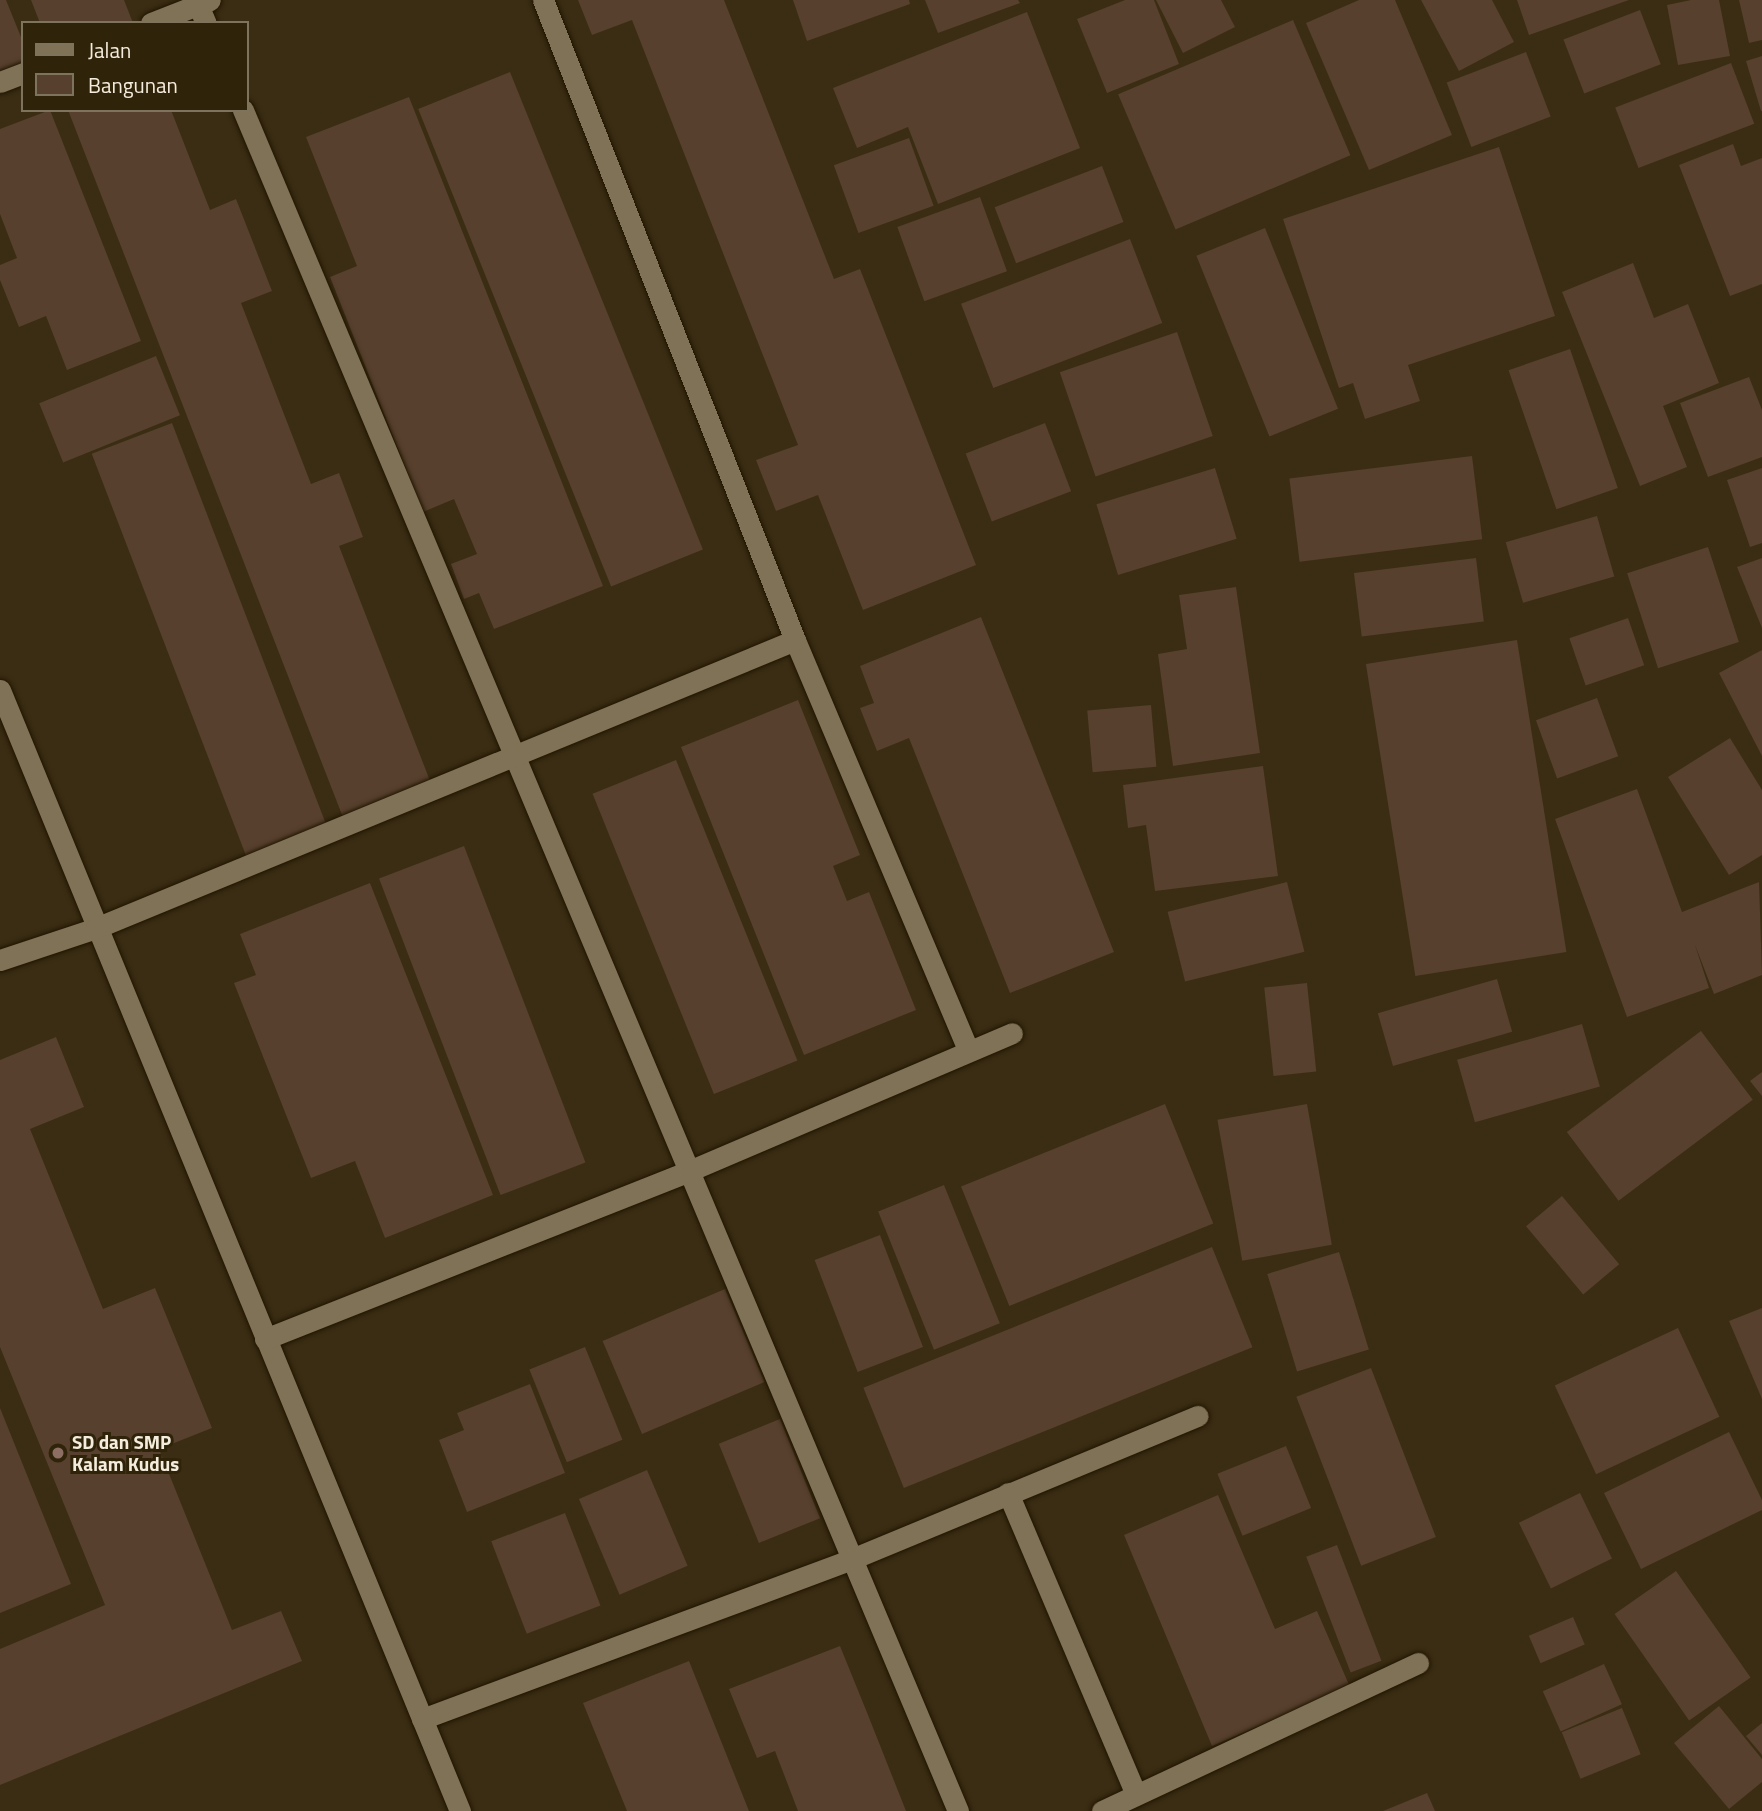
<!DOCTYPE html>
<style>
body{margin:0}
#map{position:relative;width:1762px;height:1811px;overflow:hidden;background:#3a2d13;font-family:"Titillium Web",sans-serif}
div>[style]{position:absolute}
.building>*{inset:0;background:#57402d;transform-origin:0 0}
.roads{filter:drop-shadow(0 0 2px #211500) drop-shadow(0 0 2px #211500)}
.minor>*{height:21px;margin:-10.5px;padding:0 10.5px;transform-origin:10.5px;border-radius:10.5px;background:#807256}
.dots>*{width:19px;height:19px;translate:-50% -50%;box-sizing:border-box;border:4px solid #2f2409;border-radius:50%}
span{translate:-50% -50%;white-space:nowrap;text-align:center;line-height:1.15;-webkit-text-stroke:6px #2f2409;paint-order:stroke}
.poi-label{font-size:19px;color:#f4ecdd;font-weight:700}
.left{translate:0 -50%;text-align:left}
.legend{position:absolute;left:21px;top:21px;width:228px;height:91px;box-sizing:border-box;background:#2f2409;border:2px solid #7e745e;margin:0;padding:9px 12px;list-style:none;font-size:21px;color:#f4ecdd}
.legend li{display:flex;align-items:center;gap:14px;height:35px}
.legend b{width:35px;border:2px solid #7e745e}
</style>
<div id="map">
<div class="building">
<div style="clip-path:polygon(0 0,6px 0,23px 42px,23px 70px,0 79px)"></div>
<div style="clip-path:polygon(31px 0,124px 0,133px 23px,40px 23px)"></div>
<div style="clip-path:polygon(578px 0,724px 0,834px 279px,860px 269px,976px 565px,863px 610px,818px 495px,776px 511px,756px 460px,798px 445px,632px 20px,592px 35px)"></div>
<div style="clip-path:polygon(793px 0,909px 0,910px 4px,807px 41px)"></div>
<div style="clip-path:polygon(925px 0,1018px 0,1020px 3px,938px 33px)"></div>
<div style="clip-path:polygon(1125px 0,1154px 0,1179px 64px,1107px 93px,1077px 19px)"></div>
<div style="clip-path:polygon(1156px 0,1221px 0,1235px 27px,1183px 53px)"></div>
<div style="clip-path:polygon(1359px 0,1395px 0,1452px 135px,1369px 170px,1306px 23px)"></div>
<div style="clip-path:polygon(1421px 0,1492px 0,1514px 42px,1459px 71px)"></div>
<div style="clip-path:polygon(1517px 0,1629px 0,1529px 35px)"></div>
<div style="clip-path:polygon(1691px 0,1719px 0,1730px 56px,1678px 65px,1667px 5px)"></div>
<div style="clip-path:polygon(1739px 0,1762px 0,1762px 40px,1749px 43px)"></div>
<div style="left:1640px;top:10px;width:58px;height:82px;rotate:69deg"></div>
<div style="clip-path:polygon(1027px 12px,1080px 148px,938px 204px,908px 127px,857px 148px,833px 88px)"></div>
<div style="left:1293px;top:20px;width:147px;height:190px;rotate:67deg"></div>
<div style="left:1526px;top:52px;width:69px;height:85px;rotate:69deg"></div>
<div style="clip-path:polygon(1762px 56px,1762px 111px,1761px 111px,1746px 61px)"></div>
<div style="left:1731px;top:63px;width:65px;height:124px;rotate:69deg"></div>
<div style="left:510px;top:72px;width:515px;height:99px;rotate:68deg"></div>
<div style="clip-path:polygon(409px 97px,603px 586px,494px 629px,479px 593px,464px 599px,451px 564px,477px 554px,454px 499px,423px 512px,330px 277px,357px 266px,306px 137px)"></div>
<div style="clip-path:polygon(50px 110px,141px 341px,67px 370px,46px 316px,19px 327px,0 280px,0 265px,17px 258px,0 214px,0 129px)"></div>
<div style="clip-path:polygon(68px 110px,171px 110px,210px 210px,236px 199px,272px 291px,241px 303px,311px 484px,339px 473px,363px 537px,339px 546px,432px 786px,344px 820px)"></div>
<div style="left:909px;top:138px;width:72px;height:80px;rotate:70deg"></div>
<div style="clip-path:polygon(1733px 144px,1741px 166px,1762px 158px,1762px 284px,1730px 296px,1679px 165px)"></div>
<div style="clip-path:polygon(1499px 147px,1555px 316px,1408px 365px,1420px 401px,1365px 419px,1353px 383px,1339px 388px,1283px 219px)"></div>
<div style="left:1102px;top:166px;width:60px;height:115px;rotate:69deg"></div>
<div style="left:980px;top:197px;width:79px;height:88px;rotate:70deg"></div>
<div style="left:1265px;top:228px;width:195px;height:74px;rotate:68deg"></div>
<div style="left:1130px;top:239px;width:90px;height:181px;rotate:69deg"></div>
<div style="clip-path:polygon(1633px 263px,1654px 318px,1688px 304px,1719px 383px,1663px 406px,1687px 467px,1640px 486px,1562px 292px)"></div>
<div style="left:1177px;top:332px;width:110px;height:124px;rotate:71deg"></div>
<div style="left:1570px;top:349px;width:147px;height:65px;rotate:71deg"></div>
<div style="left:156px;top:356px;width:64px;height:126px;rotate:68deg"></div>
<div style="clip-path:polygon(1749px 377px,1762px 410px,1762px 457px,1708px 477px,1680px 403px)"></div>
<div style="left:172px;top:423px;width:436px;height:86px;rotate:69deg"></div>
<div style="left:1045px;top:423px;width:73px;height:85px;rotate:69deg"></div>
<div style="left:1472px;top:456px;width:84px;height:184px;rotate:83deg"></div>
<div style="left:1215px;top:468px;width:74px;height:124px;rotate:73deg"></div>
<div style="clip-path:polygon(1762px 468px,1762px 543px,1750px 547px,1727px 480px)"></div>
<div style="left:1597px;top:516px;width:63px;height:95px;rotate:74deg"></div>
<div style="left:1708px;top:547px;width:100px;height:85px;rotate:72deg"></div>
<div style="left:1476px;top:558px;width:64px;height:123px;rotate:83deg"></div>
<div style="clip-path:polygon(1762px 558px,1762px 628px,1737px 567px)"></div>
<div style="clip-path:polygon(1236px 587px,1260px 753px,1173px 766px,1158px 654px,1187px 649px,1179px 595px)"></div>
<div style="clip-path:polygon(981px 617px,1114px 952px,1010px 993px,909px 738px,877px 751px,860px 708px,874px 703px,860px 666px)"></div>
<div style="left:1628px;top:618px;width:50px;height:62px;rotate:71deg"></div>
<div style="left:1517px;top:640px;width:316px;height:153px;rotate:81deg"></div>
<div style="clip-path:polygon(1762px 650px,1762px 756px,1719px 673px)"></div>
<div style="left:1597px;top:698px;width:62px;height:65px;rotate:70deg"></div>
<div style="clip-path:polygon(798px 700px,860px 855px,833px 866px,847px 901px,869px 892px,916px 1010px,804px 1055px,681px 747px)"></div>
<div style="left:1151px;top:705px;width:62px;height:64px;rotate:85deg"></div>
<div style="clip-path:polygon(1730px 738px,1762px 790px,1762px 855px,1729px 875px,1668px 777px)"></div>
<div style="left:676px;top:760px;width:324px;height:90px;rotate:68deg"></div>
<div style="clip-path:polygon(1263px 766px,1278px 876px,1155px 891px,1146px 825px,1128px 828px,1123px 785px)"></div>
<div style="clip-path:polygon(1637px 789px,1682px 912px,1759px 882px,1762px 975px,1714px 994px,1695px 945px,1709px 988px,1627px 1017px,1555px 819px)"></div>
<div style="left:464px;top:846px;width:339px;height:91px;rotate:69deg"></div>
<div style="left:1287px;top:882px;width:72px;height:123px;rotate:76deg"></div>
<div style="clip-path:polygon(370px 883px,493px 1195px,385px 1238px,355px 1161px,311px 1178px,234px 983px,256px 975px,240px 934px)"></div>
<div style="left:1497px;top:979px;width:55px;height:124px;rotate:74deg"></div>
<div style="left:1307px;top:983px;width:89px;height:43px;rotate:84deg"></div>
<div style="left:1582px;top:1024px;width:65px;height:130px;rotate:74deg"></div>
<div style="left:1701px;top:1031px;width:86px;height:168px;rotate:53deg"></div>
<div style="clip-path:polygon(56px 1037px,84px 1107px,30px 1129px,103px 1309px,155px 1288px,212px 1428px,159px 1449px,232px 1630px,281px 1611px,302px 1661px,0 1785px,0 1649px,105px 1605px,0 1347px,0 1060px)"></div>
<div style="clip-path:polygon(1762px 1072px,1762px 1096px,1750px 1081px)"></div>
<div style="left:1165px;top:1104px;width:129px;height:220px;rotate:68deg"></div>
<div style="left:1307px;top:1104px;width:143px;height:91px;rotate:80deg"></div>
<div style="left:944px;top:1185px;width:149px;height:71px;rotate:68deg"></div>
<div style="left:1562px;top:1196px;width:89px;height:47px;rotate:50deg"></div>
<div style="left:880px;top:1235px;width:120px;height:70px;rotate:69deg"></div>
<div style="left:1212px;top:1247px;width:108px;height:376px;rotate:68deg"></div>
<div style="left:1339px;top:1252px;width:102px;height:75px;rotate:73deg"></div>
<div style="left:725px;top:1289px;width:101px;height:133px;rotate:67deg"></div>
<div style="clip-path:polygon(1762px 1308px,1762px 1399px,1729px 1321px)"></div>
<div style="left:1678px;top:1328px;width:98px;height:136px;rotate:65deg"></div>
<div style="left:585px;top:1347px;width:100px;height:60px;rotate:68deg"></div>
<div style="left:1371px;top:1368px;width:181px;height:80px;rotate:69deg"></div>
<div style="clip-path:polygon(530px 1384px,565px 1473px,467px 1512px,439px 1440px,464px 1430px,457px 1413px)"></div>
<div style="clip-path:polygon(0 1408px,71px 1584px,0 1613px)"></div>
<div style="left:780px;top:1419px;width:107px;height:66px;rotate:68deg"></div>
<div style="clip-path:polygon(1729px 1432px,1762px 1500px,1762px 1510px,1641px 1569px,1604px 1493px)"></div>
<div style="left:1286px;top:1446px;width:67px;height:74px;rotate:68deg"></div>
<div style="left:647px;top:1470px;width:104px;height:74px;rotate:67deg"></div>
<div style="left:1580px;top:1493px;width:73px;height:68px;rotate:64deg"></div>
<div style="clip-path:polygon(1218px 1495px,1275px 1629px,1317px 1611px,1350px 1687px,1212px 1746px,1124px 1535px)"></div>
<div style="left:565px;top:1513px;width:99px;height:79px;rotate:69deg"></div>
<div style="left:1337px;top:1545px;width:124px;height:33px;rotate:69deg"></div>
<div style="left:1676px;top:1571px;width:130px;height:75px;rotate:55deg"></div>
<div style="left:1573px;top:1617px;width:30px;height:48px;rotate:67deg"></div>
<div style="clip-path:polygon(840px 1646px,868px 1715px,906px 1811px,798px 1811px,775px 1751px,757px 1758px,729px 1689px)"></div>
<div style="clip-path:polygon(689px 1661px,749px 1811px,627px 1811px,583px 1703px)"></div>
<div style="left:1604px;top:1664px;width:44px;height:67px;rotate:66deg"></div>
<div style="clip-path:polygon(1719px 1706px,1762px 1759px,1762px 1782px,1729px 1809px,1674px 1743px)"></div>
<div style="left:1622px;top:1708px;width:50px;height:65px;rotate:68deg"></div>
<div style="clip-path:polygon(1762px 1723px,1762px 1755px,1746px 1736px)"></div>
<div style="clip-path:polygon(1427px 1793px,1435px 1811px,1383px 1811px)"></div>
</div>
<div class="roads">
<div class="minor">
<div style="left:196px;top:0;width:25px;rotate:67deg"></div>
<div style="left:543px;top:0;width:688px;rotate:68.51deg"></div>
<div style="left:795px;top:640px;width:446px;rotate:67.1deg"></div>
<div style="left:151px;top:23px;width:63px;rotate:-21.3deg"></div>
<div style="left:0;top:82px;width:25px;rotate:-21deg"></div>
<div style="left:243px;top:110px;width:1845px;rotate:67.2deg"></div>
<div style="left:0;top:690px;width:1212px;rotate:67.69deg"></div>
<div style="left:0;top:960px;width:101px;rotate:-18.4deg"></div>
<div style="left:96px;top:928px;width:756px;rotate:-22.39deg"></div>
<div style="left:265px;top:1339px;width:456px;rotate:-21.6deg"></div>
<div style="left:689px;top:1171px;width:351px;rotate:-23.1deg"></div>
<div style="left:1008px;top:1493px;width:327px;rotate:67deg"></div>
<div style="left:422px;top:1719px;width:459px;rotate:-20.4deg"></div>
<div style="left:852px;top:1559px;width:374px;rotate:-22.5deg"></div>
<div style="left:1102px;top:1811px;width:349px;rotate:-25.1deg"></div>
</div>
</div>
<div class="dots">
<div style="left:58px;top:1453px;background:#8d6e63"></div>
</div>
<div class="poi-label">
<span class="left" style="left:72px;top:1453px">SD dan SMP<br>Kalam Kudus</span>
</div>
<ul class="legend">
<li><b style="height:9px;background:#807256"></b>Jalan</li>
<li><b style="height:19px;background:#57402d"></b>Bangunan</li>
</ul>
</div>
